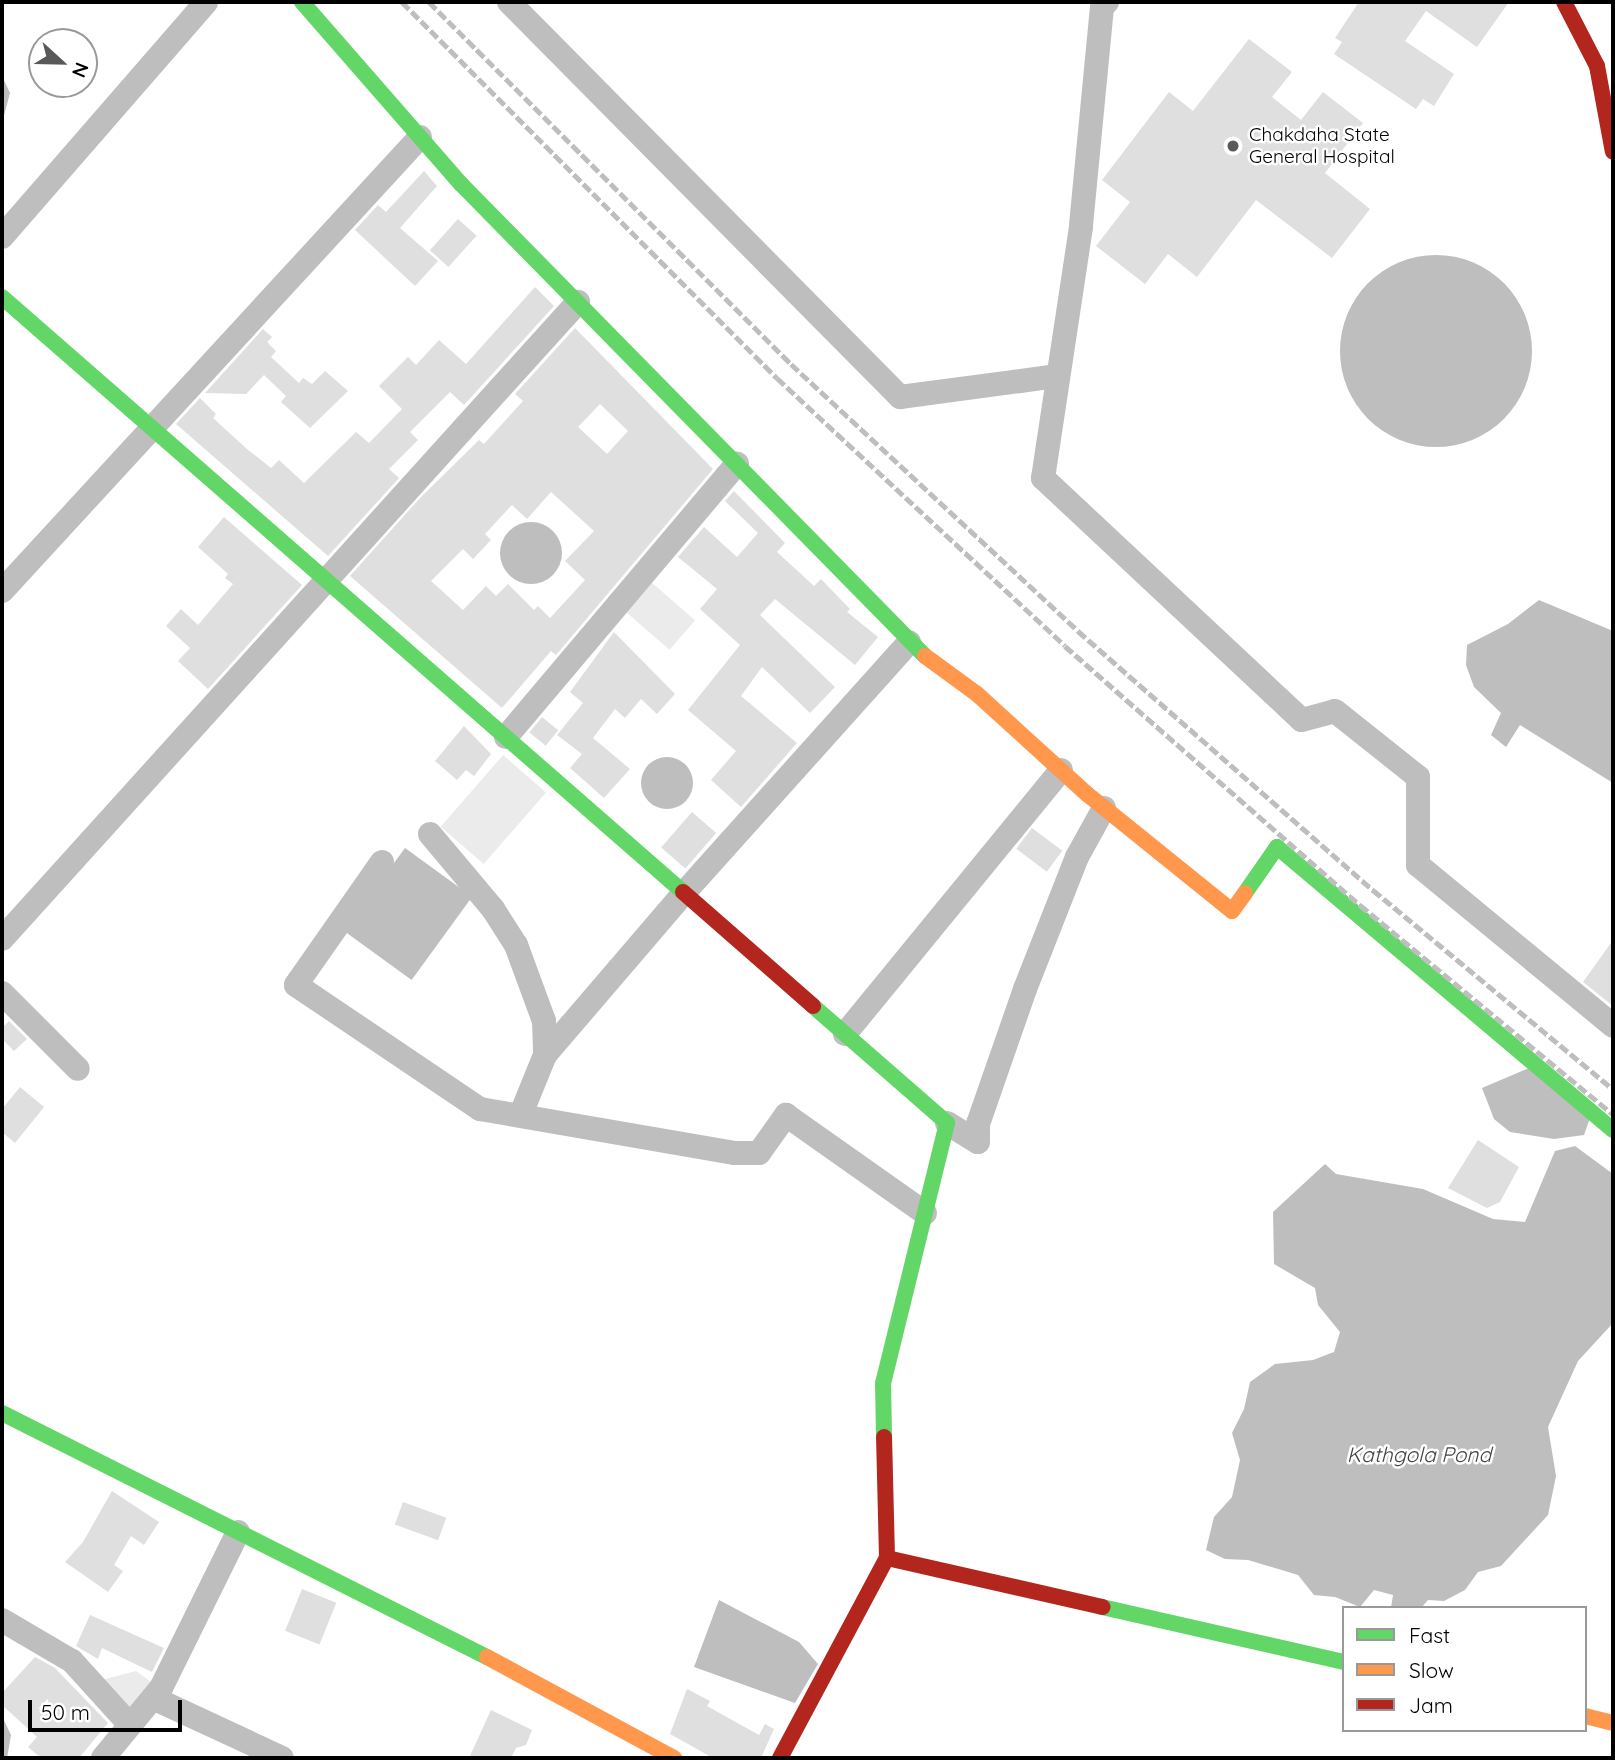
<!DOCTYPE html>
<style>
body{margin:0}
#map{position:relative;width:1615px;height:1760px;overflow:hidden;background:#fff;font-family:Quicksand,sans-serif}
div>[style]{position:absolute}
.green>*{inset:0;background:#ebebeb;transform-origin:0 0}
.water>*{inset:0;background:#bebebe;transform-origin:0 0}
.round{border-radius:50%}
.building>*{inset:0;background:#dfdfdf;transform-origin:0 0}
.street>*{height:24px;margin:-12px;padding:0 12px;transform-origin:12px;border-radius:12px;background:#bebebe}
.fast>*{height:16px;margin:-8px;padding:0 8px;transform-origin:8px;border-radius:8px;background:#63d668}
.slow>*{height:16px;margin:-8px;padding:0 8px;transform-origin:8px;border-radius:8px;background:#ff974d}
.jam>*{height:16px;margin:-8px;padding:0 8px;transform-origin:8px;border-radius:8px;background:#b3261e}
.rail>*{height:5px;margin-top:-2.5px;transform-origin:0;background:repeating-linear-gradient(90deg,#bebebe 0 10px,transparent 0 13.5px)}
.dots>*{width:19px;height:19px;translate:-50% -50%;box-sizing:border-box;border:4px solid #fff;border-radius:50%}
span{translate:-50% -50%;white-space:nowrap;text-align:center;line-height:1.15;-webkit-text-stroke:5px #fff;paint-order:stroke}
.poi-label{font-size:19px;color:#000}
.left{translate:0 -50%;text-align:left}
.water-label{font-size:21px;color:#434343;font-style:italic}
.frame{position:absolute;inset:0;border:4px solid #000;pointer-events:none}
.legend{position:absolute;left:1342px;top:1606px;width:245px;height:126px;box-sizing:border-box;background:#fff;border:2px solid #999;margin:0;padding:9px 12px;list-style:none;font-size:21px;color:#000}
.legend li{display:flex;align-items:center;gap:14px;height:35px}
.legend b{width:35px;border:2px solid #999}
.north{position:absolute;left:28px;top:28px;width:70px;height:70px;box-sizing:border-box;background:#fff;border:2px solid #999;border-radius:50%;rotate:112deg;font-size:19px;font-weight:700;line-height:28px;text-align:center;color:#000}
.north::after{content:'';display:block;margin:auto;width:24px;height:32px;background:#595959;clip-path:polygon(50% 0,100% 100%,50% 72%,0 100%)}
.scale{position:absolute;left:28px;top:1700px;width:154px;height:32px;box-sizing:border-box;border:4px solid #000;border-top:0;padding-left:9px;font-size:21px;line-height:24px;white-space:nowrap;color:#000;-webkit-text-stroke:5px #fff;paint-order:stroke}
</style>
<div id="map">
<div class="green">
<div style="left:643px;top:575px;width:69px;height:39px;rotate:41deg"></div>
<div style="left:503px;top:755px;width:57px;height:95px;rotate:41deg"></div>
<div style="clip-path:polygon(136px 1671px,158px 1687px,129px 1722px,94px 1682px)"></div>
</div>
<div class="water">
<div style="clip-path:polygon(2px 76px,10px 93px,2px 123px)"></div>
<div class="round" style="left:1340px;top:255px;width:192px;height:192px"></div>
<div class="round" style="left:500px;top:522px;width:62px;height:62px"></div>
<div style="clip-path:polygon(1539px 600px,1613px 631px,1613px 783px,1520px 725px,1506px 747px,1491px 735px,1501px 713px,1474px 687px,1466px 665px,1467px 645px,1508px 624px)"></div>
<div class="round" style="left:641px;top:757px;width:52px;height:52px"></div>
<div style="left:405px;top:848px;width:83px;height:103px;rotate:36deg"></div>
<div style="clip-path:polygon(1529px 1068px,1590px 1118px,1584px 1135px,1554px 1139px,1510px 1132px,1494px 1119px,1482px 1088px)"></div>
<div style="clip-path:polygon(1575px 1146px,1613px 1174px,1613px 1323px,1578px 1361px,1548px 1427px,1556px 1476px,1548px 1515px,1501px 1566px,1478px 1572px,1465px 1590px,1444px 1601px,1428px 1600px,1421px 1608px,1391px 1608px,1393px 1595px,1374px 1590px,1360px 1607px,1335px 1597px,1314px 1595px,1298px 1575px,1248px 1560px,1225px 1559px,1206px 1550px,1214px 1517px,1232px 1497px,1240px 1460px,1232px 1433px,1244px 1409px,1250px 1382px,1275px 1364px,1313px 1360px,1334px 1352px,1340px 1332px,1318px 1305px,1315px 1288px,1274px 1264px,1273px 1212px,1325px 1164px,1336px 1174px,1423px 1189px,1493px 1219px,1525px 1222px,1555px 1151px)"></div>
<div style="clip-path:polygon(719px 1600px,799px 1642px,818px 1664px,795px 1703px,694px 1667px)"></div>
<div style="clip-path:polygon(2px 1716px,11px 1735px,7px 1758px,2px 1758px)"></div>
</div>
<div class="building">
<div style="clip-path:polygon(1359px 2px,1509px 2px,1477px 47px,1426px 11px,1405px 41px,1454px 74px,1434px 106px,1423px 99px,1416px 109px,1334px 54px,1342px 42px,1335px 38px)"></div>
<div style="clip-path:polygon(1249px 39px,1292px 72px,1272px 97px,1301px 120px,1323px 92px,1363px 123px,1325px 173px,1370px 209px,1332px 258px,1256px 200px,1197px 277px,1168px 254px,1145px 284px,1096px 246px,1130px 202px,1102px 180px,1169px 92px,1193px 111px)"></div>
<div style="clip-path:polygon(424px 171px,437px 186px,400px 228px,438px 261px,415px 286px,355px 230px,378px 205px,386px 212px)"></div>
<div style="left:458px;top:219px;width:25px;height:42px;rotate:42deg"></div>
<div style="clip-path:polygon(535px 287px,554px 306px,464px 405px,450px 392px,410px 432px,418px 440px,389px 469px,399px 478px,328px 556px,176px 424px,200px 398px,216px 414px,213px 418px,247px 449px,271px 468px,279px 460px,304px 483px,356px 432px,369px 443px,402px 409px,379px 386px,408px 357px,416px 365px,439px 340px,466px 364px)"></div>
<div style="clip-path:polygon(evenodd,575px 328px,713px 469px,556px 655px,551px 651px,502px 708px,350px 576px,420px 498px,479px 440px,484px 444px,523px 401px,515px 394px,575px 328px,600px 404px,628px 431px,607px 454px,578px 427px,600px 404px,575px 328px,551px 492px,594px 531px,565px 561px,585px 580px,550px 618px,538px 606px,534px 610px,508px 584px,496px 596px,486px 586px,463px 610px,431px 581px,463px 549px,473px 559px,491px 540px,485px 534px,512px 505px,527px 519px,551px 492px)"></div>
<div style="clip-path:polygon(263px 329px,272px 337px,267px 342px,276px 351px,271px 357px,299px 383px,303px 378px,312px 384px,325px 371px,348px 391px,310px 428px,281px 402px,286px 396px,264px 375px,246px 394px,205px 393px)"></div>
<div style="clip-path:polygon(734px 491px,785px 543px,777px 552px,814px 586px,821px 579px,850px 609px,847px 612px,878px 637px,855px 665px,775px 599px,760px 615px,835px 687px,810px 713px,762px 667px,741px 696px,797px 743px,741px 807px,711px 780px,736px 751px,688px 710px,740px 645px,700px 609px,717px 589px,678px 557px,704px 527px,737px 557px,758px 533px,725px 501px)"></div>
<div style="clip-path:polygon(224px 517px,302px 585px,208px 689px,178px 661px,190px 648px,166px 626px,181px 609px,198px 625px,233px 584px,225px 578px,228px 574px,198px 547px)"></div>
<div style="clip-path:polygon(614px 632px,675px 694px,657px 714px,641px 699px,625px 718px,615px 709px,593px 738px,630px 769px,604px 798px,570px 768px,582px 754px,557px 735px,583px 703px,570px 692px)"></div>
<div style="left:542px;top:717px;width:21px;height:20px;rotate:39deg"></div>
<div style="clip-path:polygon(464px 726px,491px 754px,474px 776px,466px 770px,457px 780px,435px 761px)"></div>
<div style="left:692px;top:812px;width:32px;height:47px;rotate:41deg"></div>
<div style="left:1032px;top:828px;width:38px;height:26px;rotate:37deg"></div>
<div style="clip-path:polygon(1613px 940px,1613px 1006px,1583px 982px)"></div>
<div style="clip-path:polygon(9px 1021px,27px 1039px,14px 1051px,2px 1039px,2px 1028px)"></div>
<div style="clip-path:polygon(20px 1087px,44px 1107px,15px 1143px,2px 1132px,2px 1109px)"></div>
<div style="clip-path:polygon(1478px 1140px,1519px 1167px,1500px 1202px,1487px 1208px,1448px 1188px)"></div>
<div style="clip-path:polygon(112px 1491px,159px 1522px,144px 1545px,131px 1536px,114px 1565px,123px 1571px,108px 1592px,65px 1562px,83px 1542px)"></div>
<div style="left:403px;top:1502px;width:46px;height:24px;rotate:20deg"></div>
<div style="left:302px;top:1589px;width:37px;height:45px;rotate:22deg"></div>
<div style="clip-path:polygon(90px 1615px,164px 1648px,152px 1672px,102px 1648px,98px 1659px,76px 1646px)"></div>
<div style="clip-path:polygon(35px 1657px,55px 1668px,108px 1723px,79px 1758px,41px 1758px,28px 1747px,37px 1737px,2px 1705px,2px 1693px)"></div>
<div style="clip-path:polygon(687px 1689px,710px 1701px,707px 1706px,759px 1735px,765px 1724px,774px 1729px,761px 1758px,713px 1758px,670px 1734px)"></div>
<div style="clip-path:polygon(491px 1710px,532px 1730px,526px 1745px,516px 1748px,511px 1758px,469px 1758px)"></div>
</div>
<div class="street">
<div style="left:509px;top:2px;width:556px;rotate:45.29deg"></div>
<div style="left:900px;top:397px;width:159px;rotate:-7.6deg"></div>
<div style="left:1107px;top:2px;width:7px;rotate:135deg"></div>
<div style="left:1102px;top:7px;width:221px;rotate:95.5deg"></div>
<div style="left:1081px;top:227px;width:254px;rotate:98.6deg"></div>
<div style="left:1043px;top:478px;width:354px;rotate:43.1deg"></div>
<div style="left:1302px;top:720px;width:34px;rotate:-15deg"></div>
<div style="left:1335px;top:711px;width:106px;rotate:38.5deg"></div>
<div style="left:1418px;top:777px;width:88px;rotate:90deg"></div>
<div style="left:1418px;top:865px;width:253px;rotate:39.5deg"></div>
<div style="left:2px;top:237px;width:311px;rotate:-49deg"></div>
<div style="left:2px;top:591px;width:617px;rotate:-47.36deg"></div>
<div style="left:506px;top:737px;width:358px;rotate:-49.8deg"></div>
<div style="left:430px;top:834px;width:98px;rotate:50deg"></div>
<div style="left:493px;top:909px;width:43px;rotate:57.4deg"></div>
<div style="left:516px;top:945px;width:81px;rotate:69.8deg"></div>
<div style="left:544px;top:1021px;width:34px;rotate:88deg"></div>
<div style="left:545px;top:1055px;width:213px;rotate:-49.4deg"></div>
<div style="left:684px;top:893px;width:337px;rotate:-48.1deg"></div>
<div style="left:382px;top:862px;width:150px;rotate:125deg"></div>
<div style="left:296px;top:985px;width:222px;rotate:34deg"></div>
<div style="left:480px;top:1109px;width:259px;rotate:9.8deg"></div>
<div style="left:735px;top:1153px;width:24px"></div>
<div style="left:759px;top:1153px;width:47px;rotate:-54.6deg"></div>
<div style="left:786px;top:1115px;width:170px;rotate:35.2deg"></div>
<div style="left:2px;top:939px;width:859px;rotate:-47.88deg"></div>
<div style="left:2px;top:993px;width:107px;rotate:45deg"></div>
<div style="left:845px;top:1034px;width:341px;rotate:-50.7deg"></div>
<div style="left:521px;top:1114px;width:64px;rotate:-67.9deg"></div>
<div style="left:947px;top:1123px;width:36px;rotate:32deg"></div>
<div style="left:978px;top:1142px;width:18px;rotate:-90deg"></div>
<div style="left:978px;top:1124px;width:143px;rotate:-70.8deg"></div>
<div style="left:1025px;top:989px;width:142px;rotate:-68.5deg"></div>
<div style="left:1077px;top:857px;width:56px;rotate:-61.1deg"></div>
<div style="left:2px;top:1620px;width:81px;rotate:30.4deg"></div>
<div style="left:72px;top:1661px;width:86px;rotate:47.8deg"></div>
<div style="left:153px;top:1698px;width:142px;rotate:24.9deg"></div>
<div style="left:103px;top:1758px;width:91px;rotate:-50.4deg"></div>
<div style="left:161px;top:1688px;width:174px;rotate:-63.7deg"></div>
</div>
<div class="fast">
<div style="left:302px;top:2px;width:242px;rotate:48.9deg"></div>
<div style="left:461px;top:184px;width:662px;rotate:45.49deg"></div>
<div style="left:2px;top:297px;width:904px;rotate:41.14deg"></div>
<div style="left:1245px;top:893px;width:56px;rotate:-55.2deg"></div>
<div style="left:1277px;top:847px;width:439px;rotate:40.1deg"></div>
<div style="left:813px;top:1006px;width:178px;rotate:41.1deg"></div>
<div style="left:947px;top:1123px;width:268px;rotate:103.8deg"></div>
<div style="left:883px;top:1383px;width:54px;rotate:88.9deg"></div>
<div style="left:2px;top:1413px;width:543px;rotate:26.71deg"></div>
<div style="left:1102px;top:1607px;width:248px;rotate:12.8deg"></div>
</div>
<div class="slow">
<div style="left:925px;top:656px;width:64px;rotate:36.2deg"></div>
<div style="left:977px;top:694px;width:149px;rotate:42.3deg"></div>
<div style="left:1087px;top:794px;width:186px;rotate:38.9deg"></div>
<div style="left:1232px;top:911px;width:22px;rotate:-54deg"></div>
<div style="left:487px;top:1657px;width:213px;rotate:28.4deg"></div>
<div style="left:1585px;top:1716px;width:29px;rotate:14deg"></div>
</div>
<div class="jam">
<div style="left:1564px;top:2px;width:72px;rotate:62.7deg"></div>
<div style="left:1597px;top:66px;width:87px;rotate:79.5deg"></div>
<div style="left:683px;top:892px;width:173px;rotate:41.2deg"></div>
<div style="left:887px;top:1558px;width:221px;rotate:12.8deg"></div>
<div style="left:780px;top:1758px;width:227px;rotate:-61.9deg"></div>
<div style="left:887px;top:1558px;width:121px;rotate:-91.4deg"></div>
</div>
<div class="rail">
<div style="left:402px;top:2px;width:531px;rotate:45.08deg"></div>
<div style="left:777px;top:378px;width:393px;rotate:42.9deg"></div>
<div style="left:1065px;top:646px;width:393px;rotate:41.3deg"></div>
<div style="left:1360px;top:905px;width:328px;rotate:39.6deg"></div>
<div style="left:429px;top:2px;width:512px;rotate:45deg"></div>
<div style="left:791px;top:364px;width:392px;rotate:42.9deg"></div>
<div style="left:1078px;top:631px;width:393px;rotate:41.3deg"></div>
<div style="left:1373px;top:890px;width:312px;rotate:39.7deg"></div>
</div>
<div class="dots">
<div style="left:1233px;top:146px;background:#595959"></div>
</div>
<div class="poi-label">
<span class="left" style="left:1249px;top:146px">Chakdaha State<br>General Hospital</span>
</div>
<div class="water-label">
<span style="left:1419px;top:1454px">Kathgola Pond</span>
</div>
<div class="frame"></div>
<ul class="legend">
<li><b style="height:9px;background:#63d668"></b>Fast</li>
<li><b style="height:9px;background:#ff974d"></b>Slow</li>
<li><b style="height:9px;background:#b3261e"></b>Jam</li>
</ul>
<div class="north">N</div>
<div class="scale">50 m</div>
</div>
